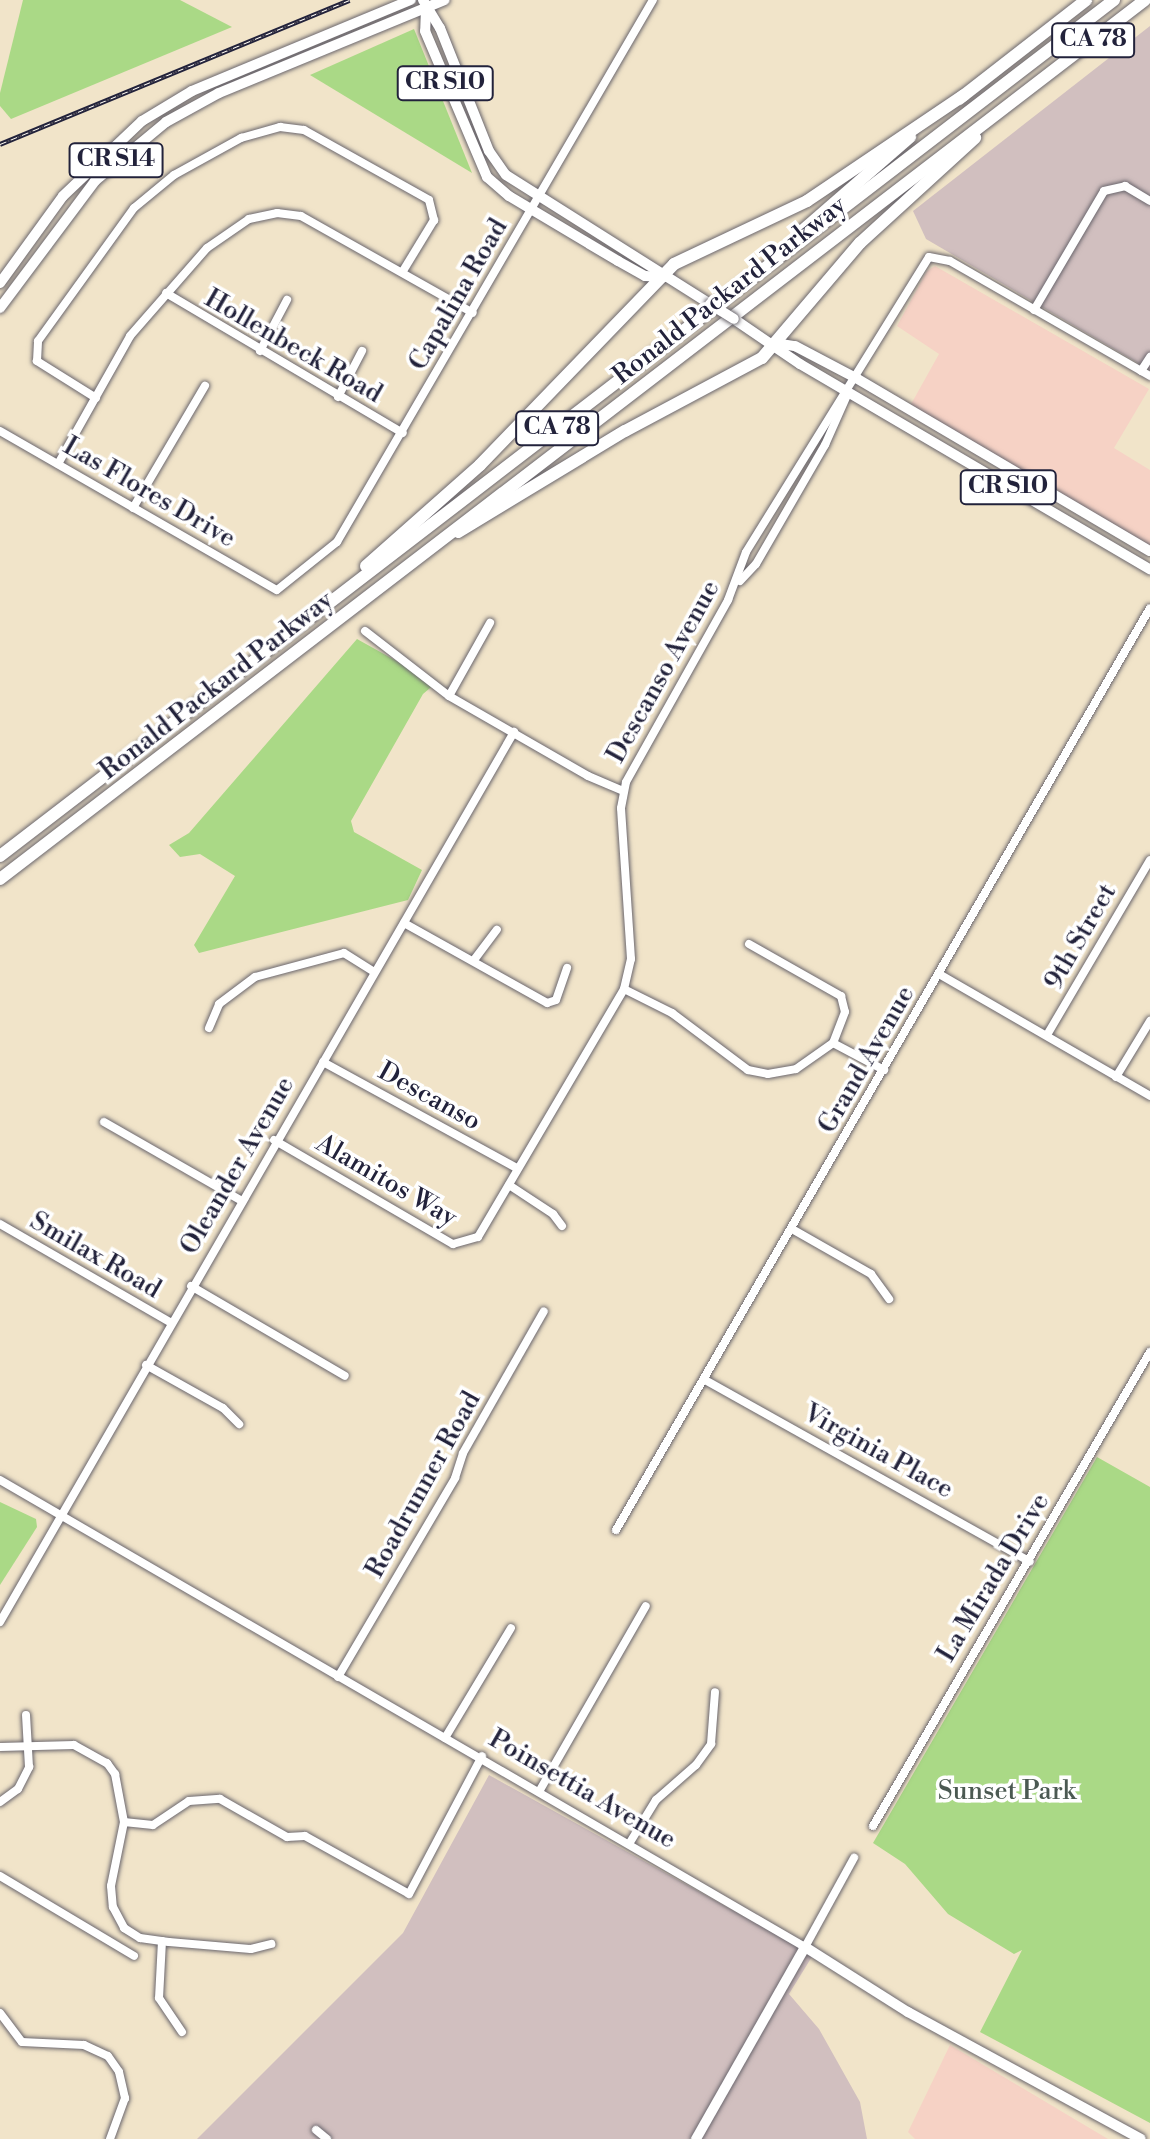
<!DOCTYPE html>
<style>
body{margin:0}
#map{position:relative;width:1150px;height:2139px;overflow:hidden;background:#f1e4c9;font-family:"Libre Bodoni",serif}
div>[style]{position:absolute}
.built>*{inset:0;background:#f6d2c5}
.industrial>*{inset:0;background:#d1bfbf}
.green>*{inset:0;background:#aad986}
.roads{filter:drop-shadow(0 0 2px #6a666d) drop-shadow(0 0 2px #6a666d)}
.minor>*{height:8px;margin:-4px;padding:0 4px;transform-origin:4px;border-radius:4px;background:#fff}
.major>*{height:10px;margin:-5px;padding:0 5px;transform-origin:5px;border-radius:5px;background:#fff}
.highway>*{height:12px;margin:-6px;padding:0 6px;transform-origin:6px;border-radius:6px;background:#fff}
.rail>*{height:5px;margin-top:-2.5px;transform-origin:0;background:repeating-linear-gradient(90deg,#fff 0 6px,#22223b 0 12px);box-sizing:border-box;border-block:2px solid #22223b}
.bridges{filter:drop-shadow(0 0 2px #6a666d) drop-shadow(0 0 2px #6a666d)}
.major-bridge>*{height:10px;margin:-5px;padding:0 5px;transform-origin:5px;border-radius:5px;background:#fff}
span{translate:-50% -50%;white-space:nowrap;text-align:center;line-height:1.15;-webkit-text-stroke:7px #fff;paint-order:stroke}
.shield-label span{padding:2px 6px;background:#fff;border:2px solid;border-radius:6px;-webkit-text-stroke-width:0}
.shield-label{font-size:24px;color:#22223b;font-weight:700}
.street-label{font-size:26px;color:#22223b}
.park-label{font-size:26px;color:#4b5952}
</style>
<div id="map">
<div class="built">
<div style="clip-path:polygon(935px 266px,1149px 389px,1114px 448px,1150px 470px,1150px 546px,910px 406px,939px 354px,897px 326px,927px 271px)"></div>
<div style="clip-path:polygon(950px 2045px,1108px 2139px,915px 2139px,908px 2132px)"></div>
</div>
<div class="industrial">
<div style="clip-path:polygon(1150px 26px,1150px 370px,926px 239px,913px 211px)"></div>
<div style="clip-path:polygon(489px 1775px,813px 1955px,789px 1994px,819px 2029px,860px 2102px,867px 2139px,197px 2139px,403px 1933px)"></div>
</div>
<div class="green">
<div style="clip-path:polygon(23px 0,180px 0,232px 27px,11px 119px,0 106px,0 93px)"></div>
<div style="clip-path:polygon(414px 29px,472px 173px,310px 75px)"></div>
<div style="clip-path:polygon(357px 639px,436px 683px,423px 694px,351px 821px,354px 832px,422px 870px,408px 900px,199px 953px,194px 945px,235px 876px,200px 854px,180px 857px,169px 845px,189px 833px)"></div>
<div style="clip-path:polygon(1097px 1457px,1150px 1487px,1150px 2123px,980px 2032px,1022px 1950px,1014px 1954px,948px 1914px,905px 1864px,873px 1843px)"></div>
<div style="clip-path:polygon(0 1502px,36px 1519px,37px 1527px,0 1585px)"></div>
</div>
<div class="roads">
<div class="minor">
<div style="left:166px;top:293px;width:275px;rotate:30.6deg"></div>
<div style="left:1034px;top:310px;width:138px;rotate:-59.5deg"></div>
<div style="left:1104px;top:191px;width:22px;rotate:-13deg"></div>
<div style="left:1125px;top:186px;width:29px;rotate:31deg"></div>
<div style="left:260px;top:351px;width:58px;rotate:-62.1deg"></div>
<div style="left:1141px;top:371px;width:17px;rotate:-57deg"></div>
<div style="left:338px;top:397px;width:52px;rotate:-62.4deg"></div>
<div style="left:96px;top:398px;width:70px;rotate:-147.9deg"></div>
<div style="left:37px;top:361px;width:20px;rotate:-87deg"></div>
<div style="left:38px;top:341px;width:164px;rotate:-54.2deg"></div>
<div style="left:134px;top:208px;width:52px;rotate:-39.5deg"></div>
<div style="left:174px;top:175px;width:77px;rotate:-28.9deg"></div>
<div style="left:241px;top:138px;width:41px;rotate:-15.8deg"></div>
<div style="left:280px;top:127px;width:24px;rotate:7deg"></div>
<div style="left:304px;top:130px;width:143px;rotate:29.2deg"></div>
<div style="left:429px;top:200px;width:21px;rotate:76deg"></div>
<div style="left:434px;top:220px;width:60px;rotate:121.3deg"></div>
<div style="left:0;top:431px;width:319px;rotate:29.9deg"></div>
<div style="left:277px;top:590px;width:77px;rotate:-38.7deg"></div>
<div style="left:337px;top:542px;width:627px;rotate:-59.76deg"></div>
<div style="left:58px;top:464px;width:147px;rotate:-60.6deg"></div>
<div style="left:130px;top:336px;width:117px;rotate:-48.8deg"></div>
<div style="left:207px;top:248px;width:51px;rotate:-34.6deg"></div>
<div style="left:249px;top:219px;width:29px;rotate:-12deg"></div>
<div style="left:277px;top:213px;width:24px;rotate:7deg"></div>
<div style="left:301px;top:216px;width:197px;rotate:29.4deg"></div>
<div style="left:133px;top:508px;width:142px;rotate:-59.5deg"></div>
<div style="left:740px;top:581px;width:23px;rotate:-47deg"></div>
<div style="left:756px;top:564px;width:138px;rotate:-59.9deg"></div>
<div style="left:825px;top:445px;width:57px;rotate:-66.1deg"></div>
<div style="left:365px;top:631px;width:106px;rotate:37.7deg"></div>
<div style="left:449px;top:696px;width:160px;rotate:29.9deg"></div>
<div style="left:588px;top:776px;width:38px;rotate:23deg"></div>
<div style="left:449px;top:696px;width:84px;rotate:-60.7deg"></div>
<div style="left:404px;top:923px;width:164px;rotate:29.2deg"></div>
<div style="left:547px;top:1003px;width:9px;rotate:-18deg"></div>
<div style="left:556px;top:1000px;width:34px;rotate:-71deg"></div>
<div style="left:749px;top:944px;width:106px;rotate:29.5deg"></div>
<div style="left:841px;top:996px;width:16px;rotate:76deg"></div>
<div style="left:845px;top:1012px;width:33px;rotate:111deg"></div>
<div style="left:474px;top:960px;width:38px;rotate:-53deg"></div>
<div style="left:939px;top:974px;width:244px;rotate:30deg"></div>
<div style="left:624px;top:989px;width:54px;rotate:26.6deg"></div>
<div style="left:672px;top:1013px;width:95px;rotate:36.9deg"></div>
<div style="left:748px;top:1070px;width:20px;rotate:11deg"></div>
<div style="left:768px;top:1074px;width:28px;rotate:-10deg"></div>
<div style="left:796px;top:1069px;width:45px;rotate:-35.1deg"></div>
<div style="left:833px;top:1043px;width:58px;rotate:27.9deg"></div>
<div style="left:209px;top:1028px;width:26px;rotate:-67deg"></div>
<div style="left:219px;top:1004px;width:45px;rotate:-36.9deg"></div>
<div style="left:255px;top:977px;width:92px;rotate:-15.1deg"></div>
<div style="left:344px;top:953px;width:34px;rotate:32deg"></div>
<div style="left:1047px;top:1035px;width:203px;rotate:-59.5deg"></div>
<div style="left:323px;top:1062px;width:221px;rotate:28.7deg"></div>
<div style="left:1116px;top:1077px;width:66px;rotate:-58.7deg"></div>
<div style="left:104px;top:1122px;width:157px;rotate:29.8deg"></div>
<div style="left:274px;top:1140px;width:207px;rotate:30.2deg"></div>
<div style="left:453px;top:1244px;width:26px;rotate:-16deg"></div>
<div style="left:478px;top:1237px;width:288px;rotate:-59.5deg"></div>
<div style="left:624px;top:989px;width:31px;rotate:-77deg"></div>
<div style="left:631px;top:959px;width:151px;rotate:-93.8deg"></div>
<div style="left:621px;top:808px;width:26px;rotate:-79deg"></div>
<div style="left:626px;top:782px;width:209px;rotate:-60.7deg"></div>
<div style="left:728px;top:600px;width:51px;rotate:-69.4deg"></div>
<div style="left:746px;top:552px;width:347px;rotate:-58.2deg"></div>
<div style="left:929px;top:257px;width:21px;rotate:11deg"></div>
<div style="left:950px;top:261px;width:231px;rotate:29.9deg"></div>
<div style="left:509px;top:1185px;width:53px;rotate:33.4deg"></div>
<div style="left:553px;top:1214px;width:15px;rotate:53deg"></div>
<div style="left:0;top:1224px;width:196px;rotate:30deg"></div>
<div style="left:792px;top:1229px;width:91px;rotate:29.7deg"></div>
<div style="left:871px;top:1274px;width:31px;rotate:54deg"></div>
<div style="left:191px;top:1286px;width:178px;rotate:30.3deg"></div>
<div style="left:146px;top:1365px;width:88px;rotate:29.2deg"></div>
<div style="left:223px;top:1408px;width:23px;rotate:45deg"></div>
<div style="left:705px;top:1380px;width:372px;rotate:29.2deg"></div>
<div style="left:0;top:1480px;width:931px;rotate:30.12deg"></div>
<div style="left:805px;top:1947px;width:102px;rotate:-61.2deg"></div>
<div style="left:616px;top:1530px;width:1065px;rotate:-59.92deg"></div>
<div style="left:0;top:1622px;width:1028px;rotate:-59.99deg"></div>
<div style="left:338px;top:1677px;width:231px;rotate:-59.5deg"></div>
<div style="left:455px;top:1478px;width:26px;rotate:-72deg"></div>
<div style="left:463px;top:1453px;width:163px;rotate:-60.3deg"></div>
<div style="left:445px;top:1738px;width:128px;rotate:-59deg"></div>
<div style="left:0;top:1747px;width:74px;rotate:-1.5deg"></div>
<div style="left:74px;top:1745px;width:38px;rotate:29deg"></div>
<div style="left:107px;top:1763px;width:14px;rotate:54deg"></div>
<div style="left:115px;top:1774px;width:49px;rotate:79.4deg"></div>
<div style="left:124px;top:1822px;width:65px;rotate:101.5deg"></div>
<div style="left:111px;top:1886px;width:21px;rotate:85deg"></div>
<div style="left:113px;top:1907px;width:24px;rotate:62deg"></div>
<div style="left:124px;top:1928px;width:19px;rotate:32deg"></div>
<div style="left:140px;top:1938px;width:29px;rotate:8deg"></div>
<div style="left:169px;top:1942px;width:82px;rotate:4.9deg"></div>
<div style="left:251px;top:1949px;width:21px;rotate:-14deg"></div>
<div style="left:540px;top:1790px;width:212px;rotate:-60.1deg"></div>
<div style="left:0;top:1802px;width:22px;rotate:-36deg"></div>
<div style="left:18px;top:1789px;width:25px;rotate:-63deg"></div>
<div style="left:29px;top:1767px;width:52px;rotate:-93.3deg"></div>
<div style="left:124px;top:1822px;width:29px;rotate:6deg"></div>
<div style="left:153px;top:1825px;width:43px;rotate:-33.7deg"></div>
<div style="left:189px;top:1801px;width:31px;rotate:-4deg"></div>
<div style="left:220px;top:1799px;width:77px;rotate:29.6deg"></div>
<div style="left:287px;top:1837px;width:18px;rotate:-3deg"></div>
<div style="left:305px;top:1836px;width:119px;rotate:29.1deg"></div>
<div style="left:409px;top:1894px;width:156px;rotate:-62.1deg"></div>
<div style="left:873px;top:1826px;width:549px;rotate:-59.7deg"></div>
<div style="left:629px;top:1844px;width:52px;rotate:-58.5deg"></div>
<div style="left:656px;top:1800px;width:53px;rotate:-41.2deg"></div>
<div style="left:696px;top:1765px;width:26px;rotate:-54deg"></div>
<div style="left:711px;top:1744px;width:52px;rotate:-85.6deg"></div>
<div style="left:0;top:1876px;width:156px;rotate:30.8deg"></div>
<div style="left:162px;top:1941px;width:57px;rotate:93deg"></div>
<div style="left:159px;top:1998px;width:41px;rotate:55.9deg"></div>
<div style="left:0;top:2013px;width:36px;rotate:53deg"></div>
<div style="left:22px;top:2042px;width:62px;rotate:2.8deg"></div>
<div style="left:84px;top:2045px;width:26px;rotate:25deg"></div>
<div style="left:108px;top:2056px;width:19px;rotate:55deg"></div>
<div style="left:119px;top:2072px;width:27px;rotate:77deg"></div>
<div style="left:125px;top:2098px;width:44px;rotate:110.1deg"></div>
<div style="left:316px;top:2130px;width:14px;rotate:39deg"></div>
</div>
<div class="major">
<div style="left:423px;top:0;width:33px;rotate:59deg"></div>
<div style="left:440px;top:28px;width:132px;rotate:68.3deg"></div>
<div style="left:489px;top:151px;width:29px;rotate:55deg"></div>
<div style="left:506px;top:175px;width:241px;rotate:32.3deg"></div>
<div style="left:426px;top:8px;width:23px;rotate:92deg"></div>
<div style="left:425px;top:31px;width:159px;rotate:67deg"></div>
<div style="left:487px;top:177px;width:29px;rotate:41deg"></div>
<div style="left:509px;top:196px;width:127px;rotate:30.8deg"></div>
<div style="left:618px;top:261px;width:31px;rotate:29deg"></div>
<div style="left:645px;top:276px;width:19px;rotate:3deg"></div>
<div style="left:0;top:283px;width:107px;rotate:-54.1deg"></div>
<div style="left:63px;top:196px;width:109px;rotate:-43.5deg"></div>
<div style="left:142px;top:121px;width:58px;rotate:-31deg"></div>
<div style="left:192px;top:91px;width:237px;rotate:-22.6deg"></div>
<div style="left:0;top:308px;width:159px;rotate:-53.2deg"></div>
<div style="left:95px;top:181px;width:92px;rotate:-39.7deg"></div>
<div style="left:166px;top:122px;width:60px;rotate:-28.7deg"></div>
<div style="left:219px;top:93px;width:244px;rotate:-22.4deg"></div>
<div style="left:734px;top:319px;width:80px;rotate:34.3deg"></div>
<div style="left:800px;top:364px;width:406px;rotate:30.4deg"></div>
<div style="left:775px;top:343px;width:20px;rotate:9deg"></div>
<div style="left:795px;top:346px;width:69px;rotate:27.7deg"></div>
<div style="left:856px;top:378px;width:341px;rotate:30.5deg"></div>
<div style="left:696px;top:2139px;width:221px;rotate:-60.4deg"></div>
<div style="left:805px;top:1947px;width:122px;rotate:32.3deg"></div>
<div style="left:908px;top:2012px;width:265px;rotate:28.6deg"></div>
</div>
<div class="highway">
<div style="left:959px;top:99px;width:161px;rotate:-37.9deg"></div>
<div style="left:803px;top:230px;width:142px;rotate:-41deg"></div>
<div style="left:458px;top:532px;width:195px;rotate:-31.2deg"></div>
<div style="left:625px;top:431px;width:155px;rotate:-28.1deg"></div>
<div style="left:762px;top:358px;width:151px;rotate:-49.6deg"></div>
<div style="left:860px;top:243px;width:156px;rotate:-42.4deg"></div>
<div style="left:366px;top:566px;width:152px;rotate:-41.5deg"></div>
<div style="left:480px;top:465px;width:279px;rotate:-46deg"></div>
<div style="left:674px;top:264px;width:147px;rotate:-25.3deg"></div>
<div style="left:807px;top:201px;width:189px;rotate:-34deg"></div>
<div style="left:0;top:856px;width:1405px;rotate:-37.54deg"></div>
<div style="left:0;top:879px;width:1443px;rotate:-37.51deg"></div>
</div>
</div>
<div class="rail">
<div style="left:0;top:144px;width:378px;rotate:-22.4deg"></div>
</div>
<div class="bridges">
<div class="major-bridge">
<div style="left:710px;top:304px;width:28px;rotate:32deg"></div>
</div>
</div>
<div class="shield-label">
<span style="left:1093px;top:40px">CA 78</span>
<span style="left:445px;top:83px">CR S10</span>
<span style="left:116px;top:160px">CR S14</span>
<span style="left:557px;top:428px">CA 78</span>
<span style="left:1008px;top:487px">CR S10</span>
</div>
<div class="street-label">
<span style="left:730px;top:291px;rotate:-38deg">Ronald Packard Parkway</span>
<span style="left:459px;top:295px;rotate:-60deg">Capalina Road</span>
<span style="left:293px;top:347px;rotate:30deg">Hollenbeck Road</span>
<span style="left:149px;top:493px;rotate:30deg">Las Flores Drive</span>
<span style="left:664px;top:672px;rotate:-61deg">Descanso Avenue</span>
<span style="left:217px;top:686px;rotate:-38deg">Ronald Packard Parkway</span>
<span style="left:1081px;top:937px;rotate:-60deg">9th Street</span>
<span style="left:867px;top:1060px;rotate:-60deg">Grand Avenue</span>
<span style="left:429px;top:1097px;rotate:29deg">Descanso</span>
<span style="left:238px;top:1166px;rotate:-60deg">Oleander Avenue</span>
<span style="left:386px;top:1181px;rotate:30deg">Alamitos Way</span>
<span style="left:95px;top:1256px;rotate:30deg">Smilax Road</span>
<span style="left:878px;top:1452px;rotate:29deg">Virginia Place</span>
<span style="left:424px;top:1485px;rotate:-61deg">Roadrunner Road</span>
<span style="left:994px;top:1578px;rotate:-59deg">La Mirada Drive</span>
<span style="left:582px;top:1790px;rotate:30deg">Poinsettia Avenue</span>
</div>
<div class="park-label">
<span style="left:1007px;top:1792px">Sunset Park</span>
</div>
</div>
